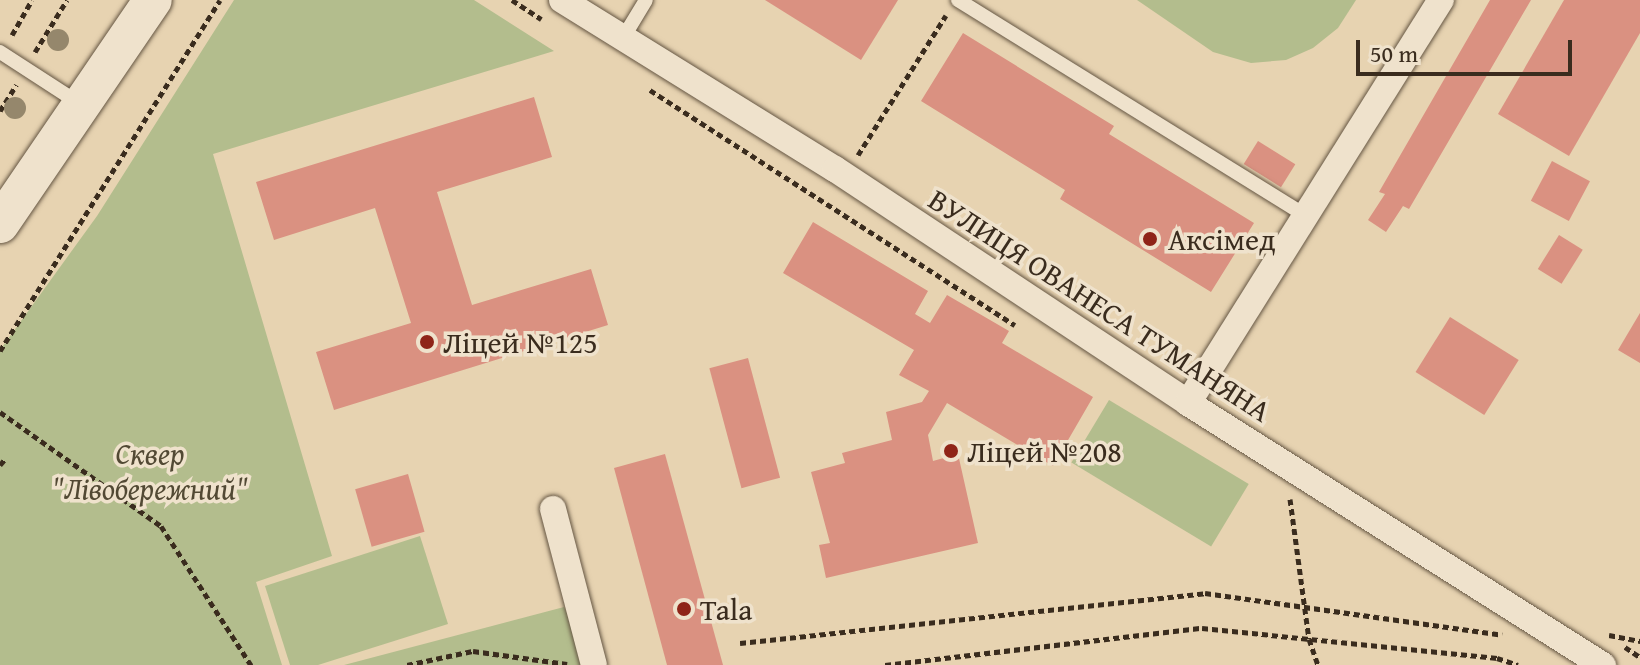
<!DOCTYPE html>
<meta charset="utf-8">
<style>
body{margin:0}
#map{position:relative;width:1640px;height:665px;overflow:hidden;background:#e7d3b1;font-family:"Gentium Book Plus",serif}
div>[style]{position:absolute}
.green>*{inset:0;background:#b3bd8d;transform-origin:0 0}
.building>*{inset:0;background:#da9181;transform-origin:0 0}
.path>*{height:5px;margin-top:-2.5px;transform-origin:0;background:repeating-linear-gradient(90deg,#3a2c1e 0 6px,transparent 0 10px)}
.roads{filter:drop-shadow(0 0 2px #655643) drop-shadow(0 0 2px #655643)}
.lane>*{height:14px;margin:-7px;padding:0 7px;transform-origin:7px;border-radius:7px;background:#efe2cc}
.street>*{height:26px;margin:-13px;padding:0 13px;transform-origin:13px;border-radius:13px;background:#efe2cc}
.secondary>*{height:38px;margin:-19px;padding:0 19px;transform-origin:19px;border-radius:19px;background:#efe2cc}
.trees>*{width:22px;height:22px;margin:-11px;border-radius:50%;background:#95876c}
.dots>*{width:22px;height:22px;translate:-50% -50%;box-sizing:border-box;border:4px solid #efe2cc;border-radius:50%}
span{translate:-50% -50%;white-space:nowrap;text-align:center;line-height:1.15;-webkit-text-stroke:7px #efe2cc;paint-order:stroke}
.poi-label{font-size:30px;color:#3a2c1e}
.left{translate:0 -50%;text-align:left}
.street-label{font-size:30px;color:#3a2c1e}
.park-label{font-size:30px;color:#524934;font-style:italic}
.scale{position:absolute;left:1356px;top:40px;width:216px;height:36px;box-sizing:border-box;border:4px solid #3a2c1e;border-top:0;padding-left:10px;font-size:24px;line-height:28px;white-space:nowrap;color:#3a2c1e;-webkit-text-stroke:6px #efe2cc;paint-order:stroke}
</style>
<div id="map">
<div class="green">
<div style="clip-path:polygon(234px 0,474px 0,554px 51px,213px 154px,332px 556px,256px 582px,282px 665px,0 665px,0 350px,97px 216px)"></div>
<div style="clip-path:polygon(1137px 0,1356px 0,1338px 28px,1313px 48px,1286px 60px,1251px 63px,1213px 52px)"></div>
<div style="left:1109px;top:400px;width:163px;height:73px;rotate:31deg"></div>
<div style="clip-path:polygon(420px 536px,448px 624px,318px 665px,290px 665px,265px 586px)"></div>
<div style="clip-path:polygon(564px 607px,593px 665px,344px 665px)"></div>
</div>
<div class="building">
<div style="clip-path:polygon(765px 0,898px 0,861px 60px)"></div>
<div style="clip-path:polygon(1490px 0,1531px 0,1409px 209px,1403px 206px,1386px 232px,1368px 220px,1385px 194px,1379px 192px)"></div>
<div style="clip-path:polygon(1564px 0,1640px 0,1640px 33px,1569px 156px,1498px 114px)"></div>
<div style="clip-path:polygon(963px 33px,1114px 126px,1109px 134px,1254px 223px,1211px 292px,1060px 199px,1065px 190px,921px 101px)"></div>
<div style="clip-path:polygon(534px 97px,552px 157px,437px 192px,472px 305px,591px 269px,608px 325px,334px 410px,316px 352px,411px 323px,375px 208px,274px 240px,256px 182px)"></div>
<div style="left:1258px;top:141px;width:44px;height:27px;rotate:32deg"></div>
<div style="left:1552px;top:161px;width:43px;height:45px;rotate:28deg"></div>
<div style="clip-path:polygon(813px 222px,928px 291px,915px 314px,930px 323px,947px 295px,1009px 331px,1002px 343px,1093px 397px,1053px 466px,947px 403px,928px 435px,933px 461px,958px 454px,978px 543px,826px 578px,819px 545px,830px 543px,811px 472px,845px 463px,842px 453px,892px 440px,886px 412px,922px 402px,929px 391px,899px 375px,914px 350px,783px 273px)"></div>
<div style="left:1559px;top:235px;width:28px;height:40px;rotate:32deg"></div>
<div style="clip-path:polygon(1640px 313px,1640px 363px,1618px 350px)"></div>
<div style="left:1450px;top:317px;width:81px;height:65px;rotate:32deg"></div>
<div style="left:748px;top:358px;width:124px;height:40px;rotate:75deg"></div>
<div style="clip-path:polygon(665px 454px,723px 665px,667px 665px,632px 535px,614px 468px)"></div>
<div style="left:408px;top:474px;width:60px;height:55px;rotate:74deg"></div>
</div>
<div class="path">
<div style="left:512px;top:0;width:35px;rotate:33deg"></div>
<div style="left:12px;top:35px;width:40px;rotate:-60.3deg"></div>
<div style="left:35px;top:52px;width:61px;rotate:-58.4deg"></div>
<div style="left:650px;top:90px;width:434px;rotate:32.8deg"></div>
<div style="left:0;top:111px;width:31px;rotate:-58deg"></div>
<div style="left:858px;top:155px;width:165px;rotate:-57.8deg"></div>
<div style="left:0;top:351px;width:414px;rotate:-57.9deg"></div>
<div style="left:0;top:412px;width:197px;rotate:35.3deg"></div>
<div style="left:161px;top:526px;width:166px;rotate:57.1deg"></div>
<div style="left:0;top:465px;width:8px;rotate:-50deg"></div>
<div style="left:1290px;top:499px;width:141px;rotate:82.3deg"></div>
<div style="left:1309px;top:639px;width:28px;rotate:71deg"></div>
<div style="left:1609px;top:635px;width:32px;rotate:11deg"></div>
<div style="left:740px;top:643px;width:468px;rotate:-6.1deg"></div>
<div style="left:1205px;top:593px;width:300px;rotate:8deg"></div>
<div style="left:1625px;top:647px;width:18px;rotate:34deg"></div>
<div style="left:407px;top:665px;width:67px;rotate:-12deg"></div>
<div style="left:473px;top:651px;width:95px;rotate:7.9deg"></div>
<div style="left:885px;top:665px;width:319px;rotate:-6.7deg"></div>
<div style="left:1202px;top:628px;width:297px;rotate:5.8deg"></div>
<div style="left:1497px;top:658px;width:22px;rotate:18deg"></div>
</div>
<div class="roads">
<div class="lane">
<div style="left:958px;top:0;width:410px;rotate:31.8deg"></div>
<div style="left:623px;top:38px;width:44px;rotate:-58.8deg"></div>
<div style="left:0;top:52px;width:95px;rotate:33deg"></div>
</div>
<div class="street">
<div style="left:562px;top:0;width:321px;rotate:31.8deg"></div>
<div style="left:835px;top:169px;width:424px;rotate:33.5deg"></div>
<div style="left:1188px;top:403px;width:491px;rotate:32.3deg"></div>
<div style="left:1188px;top:403px;width:476px;rotate:-57.9deg"></div>
<div style="left:553px;top:509px;width:161px;rotate:75.3deg"></div>
</div>
<div class="secondary">
<div style="left:0;top:224px;width:271px;rotate:-55.7deg"></div>
</div>
</div>
<div class="trees">
<div style="left:58px;top:40px"></div>
<div style="left:15px;top:108px"></div>
</div>
<div class="dots">
<div style="left:1150px;top:239px;background:#8f2418"></div>
<div style="left:427px;top:342px;background:#8f2418"></div>
<div style="left:951px;top:451px;background:#8f2418"></div>
<div style="left:684px;top:609px;background:#8f2418"></div>
</div>
<div class="poi-label">
<span class="left" style="left:1168px;top:239px">Аксімед</span>
<span class="left" style="left:443px;top:342px">Ліцей №125</span>
<span class="left" style="left:967px;top:451px">Ліцей №208</span>
<span class="left" style="left:700px;top:609px">Tala</span>
</div>
<div class="street-label">
<span style="left:1100px;top:305px;rotate:33deg">ВУЛИЦЯ ОВАНЕСА ТУМАНЯНА</span>
</div>
<div class="park-label">
<span style="left:150px;top:470px">Сквер<br>"Лівобережний"</span>
</div>
<div class="scale">50 m</div>
</div>
